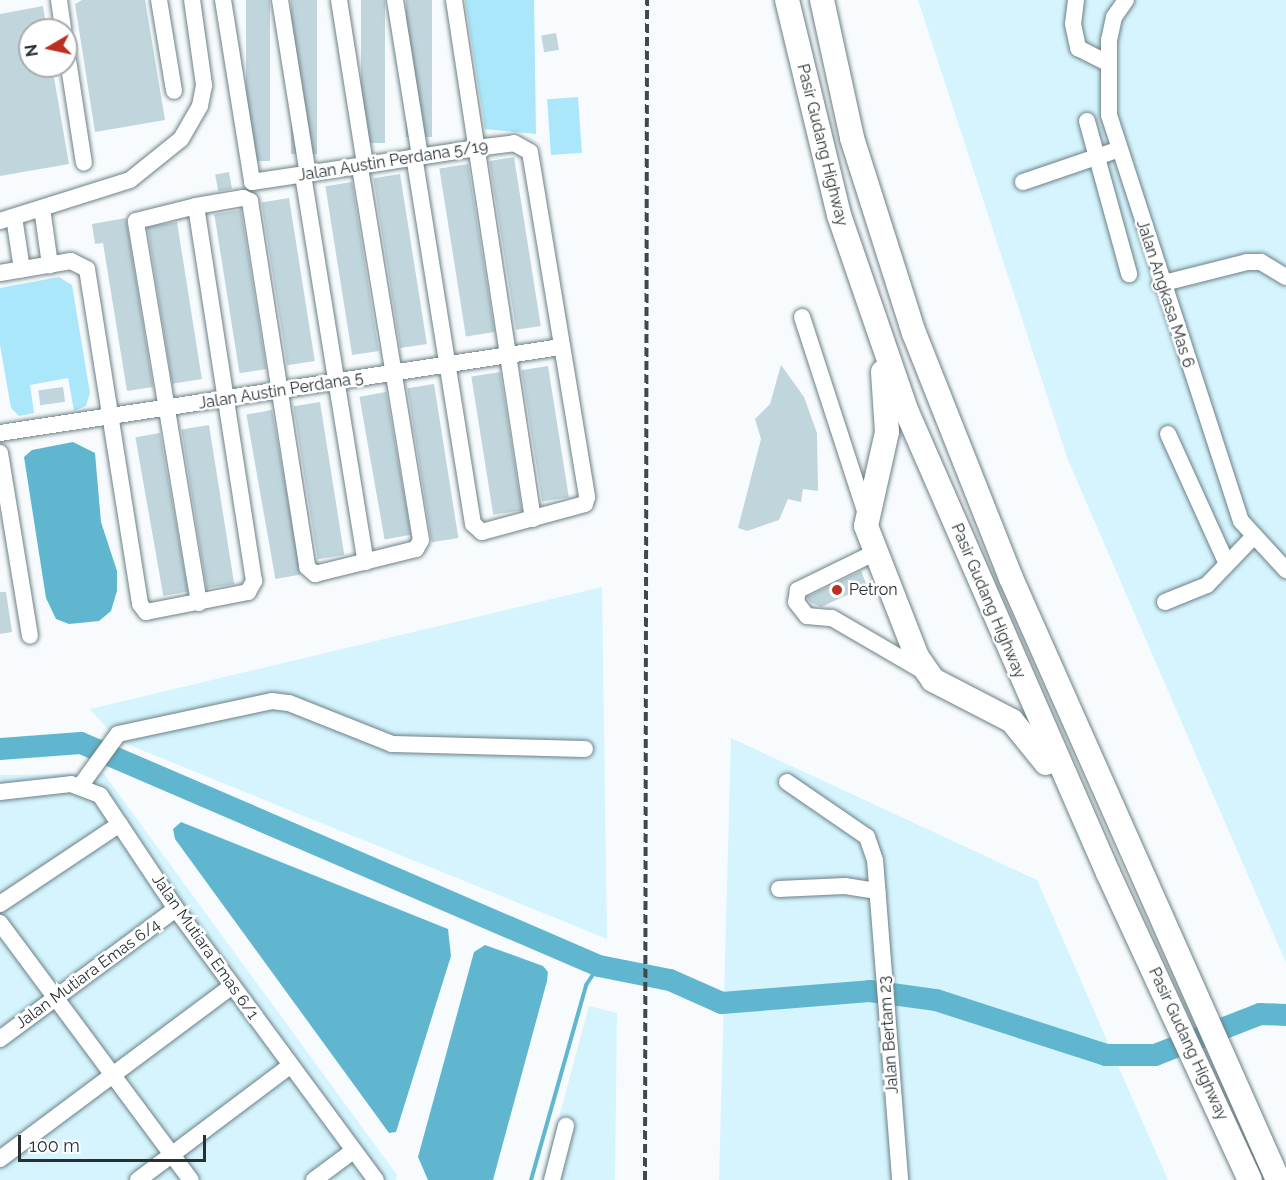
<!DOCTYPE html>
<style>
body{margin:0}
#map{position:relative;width:1286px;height:1180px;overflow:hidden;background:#f7fbfd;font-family:Raleway,sans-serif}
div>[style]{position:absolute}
.built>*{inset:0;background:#d5f4fe}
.green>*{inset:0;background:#aae7fa;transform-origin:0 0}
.water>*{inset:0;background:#61b6cf}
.stream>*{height:4px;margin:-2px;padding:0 2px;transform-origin:2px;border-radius:2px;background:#61b6cf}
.river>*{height:22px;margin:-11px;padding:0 11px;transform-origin:11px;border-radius:11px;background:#61b6cf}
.building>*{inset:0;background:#c0d5dc;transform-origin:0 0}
.roads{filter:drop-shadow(0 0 2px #6c8086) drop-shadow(0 0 2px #6c8086)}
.minor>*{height:16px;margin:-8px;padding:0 8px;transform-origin:8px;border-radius:8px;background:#fff}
.highway>*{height:24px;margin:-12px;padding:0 12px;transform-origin:12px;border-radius:12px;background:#fff}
.rail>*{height:4px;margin-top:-2px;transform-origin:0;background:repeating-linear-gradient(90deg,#41484b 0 9px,transparent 0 13.5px)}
.dots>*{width:16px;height:16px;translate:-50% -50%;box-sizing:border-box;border:3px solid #fff;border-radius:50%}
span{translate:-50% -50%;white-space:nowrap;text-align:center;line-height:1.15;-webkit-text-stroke:5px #fff;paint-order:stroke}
.street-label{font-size:16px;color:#283033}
.poi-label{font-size:16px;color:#283033}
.left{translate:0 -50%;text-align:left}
.north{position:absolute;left:18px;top:18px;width:60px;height:60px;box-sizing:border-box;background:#fff;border:2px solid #a9acad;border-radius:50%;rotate:261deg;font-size:16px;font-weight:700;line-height:24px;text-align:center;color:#283033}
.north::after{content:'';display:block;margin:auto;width:21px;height:27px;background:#bd3021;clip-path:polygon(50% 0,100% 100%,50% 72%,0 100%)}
.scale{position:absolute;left:18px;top:1135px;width:188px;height:27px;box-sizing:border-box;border:3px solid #283033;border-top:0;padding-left:8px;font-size:18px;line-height:21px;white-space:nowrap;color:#283033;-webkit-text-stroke:4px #fff;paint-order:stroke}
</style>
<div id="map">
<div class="built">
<div style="clip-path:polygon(918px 0,1286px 0,1286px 963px,1068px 460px)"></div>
<div style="clip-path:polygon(602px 587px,607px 939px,117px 740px,90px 709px)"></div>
<div style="clip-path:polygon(731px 738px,1037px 880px,1168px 1180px,719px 1180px)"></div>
<div style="clip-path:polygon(104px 774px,397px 1175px,395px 1180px,0 1180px,0 775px)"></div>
<div style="clip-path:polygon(589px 1006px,617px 1013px,615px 1180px,542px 1180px)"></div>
</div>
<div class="green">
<div style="clip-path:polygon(465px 0,534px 0,536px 134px,485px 129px)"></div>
<div style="left:578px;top:97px;width:56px;height:31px;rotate:86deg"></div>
<div style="clip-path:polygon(59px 277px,72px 285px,90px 393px,86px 406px,74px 411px,68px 378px,30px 385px,34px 413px,19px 416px,11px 408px,0 345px,0 288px)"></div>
</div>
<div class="water">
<div style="clip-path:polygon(73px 442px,95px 453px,101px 522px,117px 571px,117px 591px,111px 611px,99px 621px,69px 624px,56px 619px,46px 598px,24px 457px,32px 450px)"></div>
<div style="clip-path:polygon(181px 822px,448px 929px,451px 956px,396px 1132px,389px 1133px,175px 839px,173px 829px)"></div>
<div style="clip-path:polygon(485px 945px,543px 966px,548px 972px,547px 981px,493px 1180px,428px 1180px,418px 1157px,474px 952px)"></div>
</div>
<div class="stream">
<div style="left:531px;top:1180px;width:203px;rotate:-74.2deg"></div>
<div style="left:586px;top:985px;width:23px;rotate:-56deg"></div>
</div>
<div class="river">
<div style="left:0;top:749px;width:81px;rotate:-4.2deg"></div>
<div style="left:81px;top:743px;width:564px;rotate:23.29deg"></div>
<div style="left:599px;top:966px;width:72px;rotate:11.2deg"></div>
<div style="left:670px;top:980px;width:57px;rotate:23.9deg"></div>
<div style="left:722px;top:1003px;width:148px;rotate:-4.6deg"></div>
<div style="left:870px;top:991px;width:67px;rotate:7.8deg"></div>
<div style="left:936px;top:1000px;width:179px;rotate:17.9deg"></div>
<div style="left:1106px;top:1055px;width:49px"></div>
<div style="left:1155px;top:1055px;width:113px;rotate:-21.3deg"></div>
<div style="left:1260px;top:1014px;width:26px;rotate:2deg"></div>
</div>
<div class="building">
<div style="clip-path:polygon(82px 0,145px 0,165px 120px,95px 132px,75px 4px)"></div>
<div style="left:246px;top:0;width:24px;height:161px"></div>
<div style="left:291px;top:0;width:26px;height:154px"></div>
<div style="left:361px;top:0;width:24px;height:143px"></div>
<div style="left:406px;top:0;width:26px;height:137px"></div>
<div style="clip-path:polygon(43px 6px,46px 24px,30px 27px,30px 66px,52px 66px,69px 164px,0 176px,0 14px)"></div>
<div style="left:556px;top:33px;width:17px;height:15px;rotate:80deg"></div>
<div style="left:514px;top:157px;width:171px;height:25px;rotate:81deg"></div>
<div style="left:468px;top:164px;width:170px;height:29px;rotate:81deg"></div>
<div style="left:229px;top:172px;width:17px;height:14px;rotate:80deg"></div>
<div style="left:400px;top:174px;width:172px;height:27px;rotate:81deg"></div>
<div style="left:352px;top:182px;width:171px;height:27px;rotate:81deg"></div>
<div style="left:289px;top:198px;width:165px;height:28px;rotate:81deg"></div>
<div style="left:241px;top:210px;width:161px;height:27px;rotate:81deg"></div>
<div style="clip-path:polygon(126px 218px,153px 387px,127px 391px,103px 243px,95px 244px,92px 224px)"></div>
<div style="left:177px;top:222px;width:159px;height:30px;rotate:81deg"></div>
<div style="clip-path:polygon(781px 365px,804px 397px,817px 433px,818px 491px,803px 489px,801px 502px,788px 499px,779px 520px,747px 531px,738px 528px,761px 439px,755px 419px,770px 404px)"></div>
<div style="left:548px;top:366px;width:133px;height:27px;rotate:81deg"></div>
<div style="left:500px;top:372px;width:140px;height:29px;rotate:81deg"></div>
<div style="left:434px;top:384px;width:156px;height:27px;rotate:81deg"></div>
<div style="left:63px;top:387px;width:15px;height:25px;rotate:82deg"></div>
<div style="left:386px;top:392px;width:145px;height:27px;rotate:80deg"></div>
<div style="left:320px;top:402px;width:155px;height:27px;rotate:81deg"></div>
<div style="left:272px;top:410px;width:167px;height:26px;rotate:80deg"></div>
<div style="left:209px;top:425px;width:161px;height:28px;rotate:81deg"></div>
<div style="left:160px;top:433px;width:161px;height:25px;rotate:80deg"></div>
<div style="clip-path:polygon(861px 571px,867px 586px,821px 607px,810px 602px,807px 597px)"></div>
<div style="clip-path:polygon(0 592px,6px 592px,12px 632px,0 634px)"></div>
</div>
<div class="roads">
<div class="minor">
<div style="left:59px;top:0;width:30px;rotate:82deg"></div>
<div style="left:159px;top:0;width:92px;rotate:80.6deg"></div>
<div style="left:223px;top:0;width:184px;rotate:80.9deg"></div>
<div style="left:252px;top:182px;width:227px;rotate:-8.6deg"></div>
<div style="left:476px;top:148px;width:38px;rotate:-7deg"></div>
<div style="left:514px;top:143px;width:18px;rotate:29deg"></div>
<div style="left:530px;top:152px;width:350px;rotate:80.6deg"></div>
<div style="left:587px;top:497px;width:7px;rotate:106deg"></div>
<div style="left:585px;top:504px;width:107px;rotate:164.8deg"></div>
<div style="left:482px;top:532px;width:12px;rotate:-138deg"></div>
<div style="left:473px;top:524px;width:372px;rotate:-99.1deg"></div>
<div style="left:280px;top:0;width:176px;rotate:80.9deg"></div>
<div style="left:339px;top:0;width:167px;rotate:81deg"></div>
<div style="left:395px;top:0;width:158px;rotate:80.9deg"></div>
<div style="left:454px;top:0;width:525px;rotate:81.35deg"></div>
<div style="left:1076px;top:0;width:24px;rotate:97deg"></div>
<div style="left:1073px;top:24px;width:25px;rotate:78deg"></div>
<div style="left:1078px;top:48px;width:35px;rotate:27deg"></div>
<div style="left:1126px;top:0;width:21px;rotate:125deg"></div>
<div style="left:1114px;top:17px;width:24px;rotate:102deg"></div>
<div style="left:1109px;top:40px;width:75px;rotate:90deg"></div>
<div style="left:1109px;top:115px;width:427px;rotate:72deg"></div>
<div style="left:1241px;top:521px;width:67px;rotate:47.4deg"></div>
<div style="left:66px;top:47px;width:117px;rotate:81.2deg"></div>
<div style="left:1087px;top:121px;width:159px;rotate:74.6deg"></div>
<div style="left:303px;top:175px;width:392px;rotate:80.8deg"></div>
<div style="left:1023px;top:182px;width:102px;rotate:-18.8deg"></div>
<div style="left:42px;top:208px;width:58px;rotate:82deg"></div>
<div style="left:14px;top:217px;width:53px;rotate:81.3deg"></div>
<div style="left:0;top:221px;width:136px;rotate:-17.5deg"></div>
<div style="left:130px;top:180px;width:65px;rotate:-38.8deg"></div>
<div style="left:181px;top:139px;width:38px;rotate:-60deg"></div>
<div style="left:200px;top:106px;width:21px;rotate:-79deg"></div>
<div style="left:204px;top:85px;width:86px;rotate:-98deg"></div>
<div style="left:0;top:273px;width:72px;rotate:-9.6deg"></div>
<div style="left:71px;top:261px;width:18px;rotate:27deg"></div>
<div style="left:87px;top:269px;width:339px;rotate:81deg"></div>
<div style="left:140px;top:604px;width:10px;rotate:53deg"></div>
<div style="left:146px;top:612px;width:104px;rotate:-11.1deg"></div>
<div style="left:248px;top:592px;width:13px;rotate:-61deg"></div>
<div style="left:254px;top:581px;width:379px;rotate:-98.8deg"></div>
<div style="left:1160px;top:284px;width:90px;rotate:-14.2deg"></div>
<div style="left:1247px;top:262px;width:14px"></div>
<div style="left:1261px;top:262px;width:29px;rotate:31deg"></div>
<div style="left:802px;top:317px;width:207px;rotate:72deg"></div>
<div style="left:0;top:433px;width:568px;rotate:-8.72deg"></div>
<div style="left:1168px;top:434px;width:141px;rotate:65.6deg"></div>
<div style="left:0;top:453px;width:185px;rotate:80.7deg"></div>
<div style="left:874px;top:553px;width:85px;rotate:154deg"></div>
<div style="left:798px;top:590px;width:12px;rotate:99deg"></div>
<div style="left:796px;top:602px;width:18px;rotate:52deg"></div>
<div style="left:807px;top:616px;width:25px;rotate:5deg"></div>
<div style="left:832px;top:618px;width:105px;rotate:30.2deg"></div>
<div style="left:1165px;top:602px;width:45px;rotate:-22deg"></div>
<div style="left:1207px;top:585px;width:68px;rotate:-46.2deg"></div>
<div style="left:199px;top:603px;width:387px;rotate:-99.4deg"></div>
<div style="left:136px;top:221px;width:62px;rotate:-14deg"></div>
<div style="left:196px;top:206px;width:48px;rotate:-9.7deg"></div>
<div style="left:243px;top:198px;width:8px;rotate:23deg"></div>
<div style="left:250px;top:201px;width:370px;rotate:81.1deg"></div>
<div style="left:307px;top:567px;width:11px;rotate:41deg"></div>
<div style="left:315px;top:574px;width:104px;rotate:-13.9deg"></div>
<div style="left:416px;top:549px;width:10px;rotate:-61deg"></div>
<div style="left:421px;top:540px;width:379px;rotate:-99.3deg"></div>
<div style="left:787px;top:782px;width:97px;rotate:34.5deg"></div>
<div style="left:867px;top:837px;width:24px;rotate:71deg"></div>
<div style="left:875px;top:860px;width:321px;rotate:85.5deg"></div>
<div style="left:81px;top:785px;width:63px;rotate:-54deg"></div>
<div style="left:118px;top:734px;width:157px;rotate:-12.1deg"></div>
<div style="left:272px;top:701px;width:17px;rotate:7deg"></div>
<div style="left:289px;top:703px;width:111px;rotate:21.7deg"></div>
<div style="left:392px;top:744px;width:193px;rotate:1.5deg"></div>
<div style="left:0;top:792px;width:71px;rotate:-6.4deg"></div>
<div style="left:71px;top:784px;width:31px;rotate:21deg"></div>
<div style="left:100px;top:795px;width:137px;rotate:56.3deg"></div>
<div style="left:176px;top:909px;width:337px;rotate:53.6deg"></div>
<div style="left:779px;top:889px;width:66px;rotate:-2.6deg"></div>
<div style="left:845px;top:886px;width:33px;rotate:9deg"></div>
<div style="left:0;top:904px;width:144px;rotate:-33.7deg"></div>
<div style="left:0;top:923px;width:320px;rotate:53.4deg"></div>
<div style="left:0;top:1039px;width:219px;rotate:-36.5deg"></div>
<div style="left:0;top:1159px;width:289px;rotate:-36.7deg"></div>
<div style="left:138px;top:1180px;width:190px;rotate:-36.9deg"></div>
<div style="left:314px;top:1180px;width:49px;rotate:-36.6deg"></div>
<div style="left:552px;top:1180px;width:56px;rotate:-75.5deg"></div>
</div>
<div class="highway">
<div style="left:787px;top:0;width:221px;rotate:76.4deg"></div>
<div style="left:839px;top:215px;width:208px;rotate:71deg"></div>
<div style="left:907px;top:412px;width:503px;rotate:66.44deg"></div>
<div style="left:1108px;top:873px;width:338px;rotate:65.2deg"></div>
<div style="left:822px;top:0;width:141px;rotate:77.7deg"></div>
<div style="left:852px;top:138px;width:205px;rotate:72.4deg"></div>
<div style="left:914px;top:333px;width:264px;rotate:68.4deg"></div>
<div style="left:1011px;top:578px;width:659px;rotate:66.08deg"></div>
<div style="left:883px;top:372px;width:60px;rotate:86.2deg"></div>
<div style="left:887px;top:432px;width:96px;rotate:102.6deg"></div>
<div style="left:866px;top:526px;width:141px;rotate:68.7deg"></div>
<div style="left:917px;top:657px;width:28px;rotate:55deg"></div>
<div style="left:933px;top:680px;width:89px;rotate:27.4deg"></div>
<div style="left:1012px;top:721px;width:54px;rotate:51deg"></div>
</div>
</div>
<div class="rail">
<div style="left:645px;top:1180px;width:1180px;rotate:-89.9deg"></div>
</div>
<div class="dots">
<div style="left:837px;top:590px;background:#bd3021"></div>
</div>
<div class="street-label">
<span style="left:822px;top:145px;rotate:76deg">Pasir Gudang Highway</span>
<span style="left:393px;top:161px;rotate:-9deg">Jalan Austin Perdana 5/19</span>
<span style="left:1165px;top:294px;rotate:72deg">Jalan Angkasa Mas 6</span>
<span style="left:281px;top:391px;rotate:-9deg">Jalan Austin Perdana 5</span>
<span style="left:988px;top:601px;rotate:67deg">Pasir Gudang Highway</span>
<span style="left:205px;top:947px;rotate:55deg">Jalan Mutiara Emas 6/1</span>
<span style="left:88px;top:974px;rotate:-36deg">Jalan Mutiara Emas 6/4</span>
<span style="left:889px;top:1035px;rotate:-94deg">Jalan Bertam 23</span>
<span style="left:1188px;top:1044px;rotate:65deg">Pasir Gudang Highway</span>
</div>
<div class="poi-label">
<span class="left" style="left:849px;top:590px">Petron</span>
</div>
<div class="north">N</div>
<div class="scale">100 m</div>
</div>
